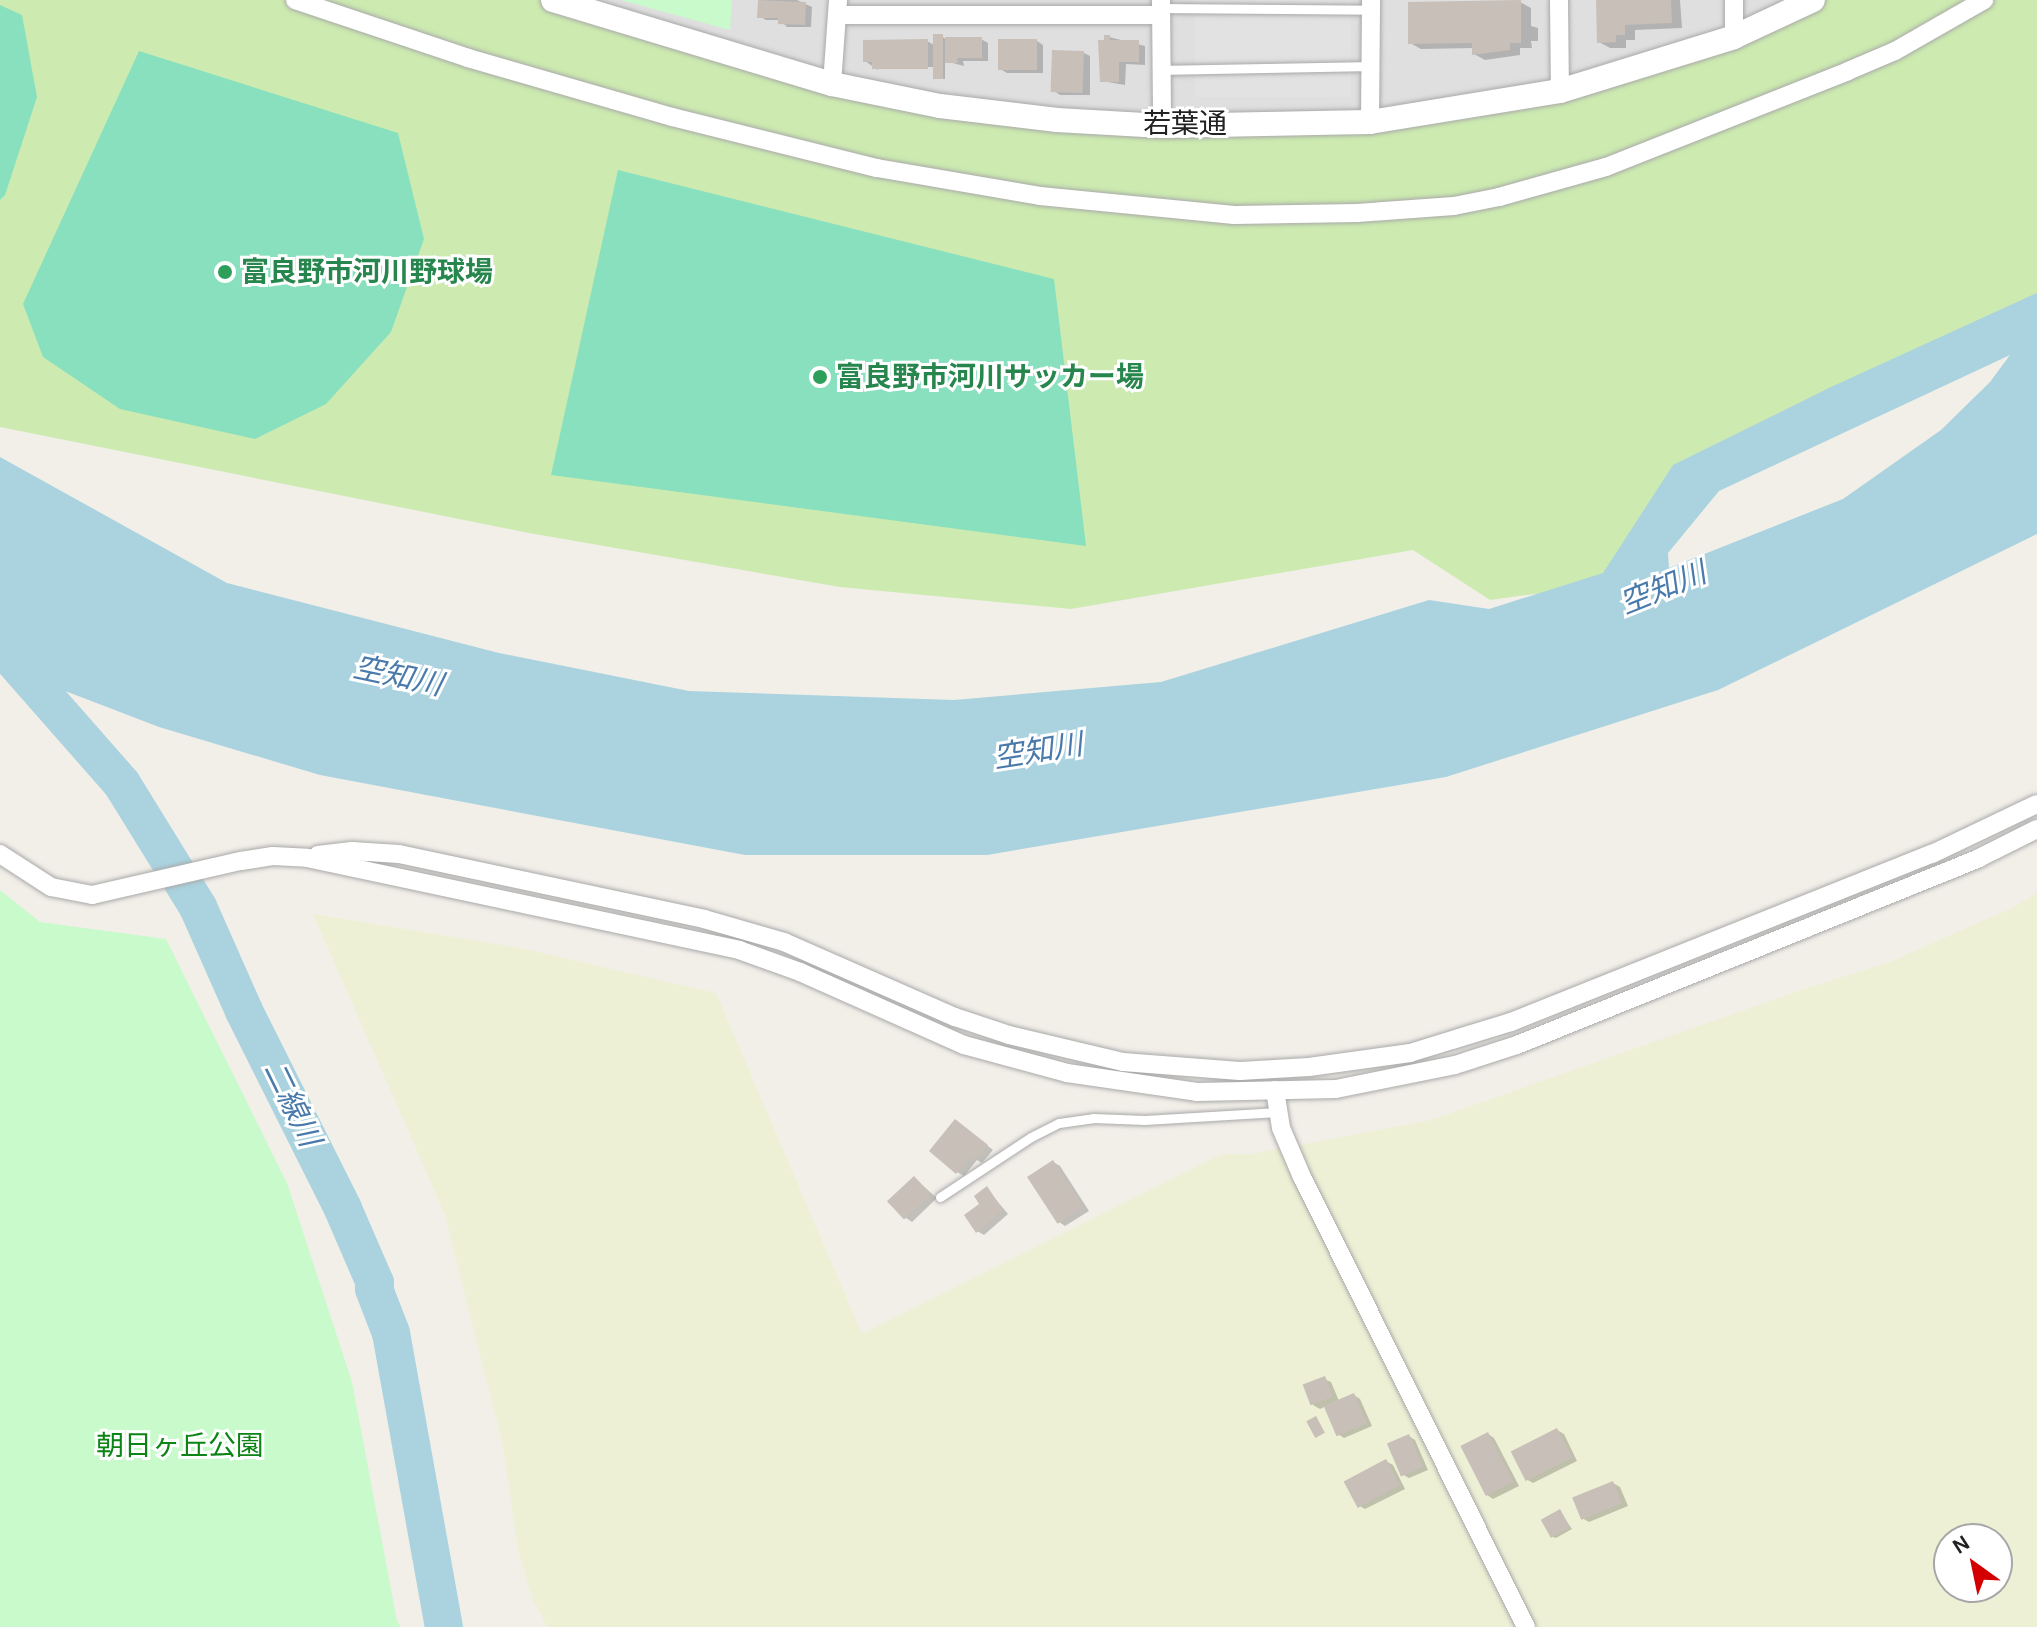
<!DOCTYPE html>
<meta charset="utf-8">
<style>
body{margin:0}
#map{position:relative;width:2037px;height:1627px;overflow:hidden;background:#f2efe9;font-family:Karla,"Noto Sans JP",sans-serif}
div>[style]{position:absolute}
.residential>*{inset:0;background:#e0dfdf}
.farmland>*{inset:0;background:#eef0d5}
.grass>*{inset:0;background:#cdebb0}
.park>*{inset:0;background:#c8facc}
.pitch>*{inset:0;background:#88e0be}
.parking>*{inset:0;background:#e2e2e2;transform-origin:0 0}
.water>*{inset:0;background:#aad3df}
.shadow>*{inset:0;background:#0003}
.river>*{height:38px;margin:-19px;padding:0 19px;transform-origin:19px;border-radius:19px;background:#aad3df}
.building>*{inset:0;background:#c7bfb8;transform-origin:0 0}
.roads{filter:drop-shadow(0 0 2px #a9a9a9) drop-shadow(0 0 2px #a9a9a9)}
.service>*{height:9px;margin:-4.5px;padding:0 4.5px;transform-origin:4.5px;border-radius:4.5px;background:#fff}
.minor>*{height:18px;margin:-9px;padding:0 9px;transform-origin:9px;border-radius:9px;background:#fff}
.tertiary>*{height:24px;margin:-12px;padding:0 12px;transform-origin:12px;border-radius:12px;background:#fff}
.dots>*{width:22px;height:22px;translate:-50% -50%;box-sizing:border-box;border:4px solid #fff;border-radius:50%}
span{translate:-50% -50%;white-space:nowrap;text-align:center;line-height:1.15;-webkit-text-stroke:6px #fff;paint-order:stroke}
.street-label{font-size:28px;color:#222}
.leisure-label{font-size:28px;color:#27864d;font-weight:700}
.left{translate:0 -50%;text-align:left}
.park-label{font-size:28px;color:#0c8416}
.water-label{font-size:30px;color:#4a7aab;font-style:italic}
.north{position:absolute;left:1933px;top:1523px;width:80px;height:80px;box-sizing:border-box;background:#fff;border:2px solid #a7a7a7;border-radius:50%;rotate:327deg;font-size:22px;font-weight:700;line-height:32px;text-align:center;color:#222}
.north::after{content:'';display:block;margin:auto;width:28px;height:36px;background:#d40000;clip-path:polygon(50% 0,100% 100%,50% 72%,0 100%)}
</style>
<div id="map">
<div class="residential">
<div style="clip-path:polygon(553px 0,1813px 0,1664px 61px,1370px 122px,940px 106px)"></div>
</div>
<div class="farmland">
<div style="clip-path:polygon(evenodd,2037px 893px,2037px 1627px,547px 1627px,532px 1598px,518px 1550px,503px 1446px,445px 1215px,313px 914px,520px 948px,716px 993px,862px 1334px,1222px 1154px,1251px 1154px,1431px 1120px,1804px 989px,1890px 962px,2014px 907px,2037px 893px,1949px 1539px,1997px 1539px,1997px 1587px,1949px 1587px,1949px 1539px)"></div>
</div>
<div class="grass">
<div style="clip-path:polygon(0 0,553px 0,940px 106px,1370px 122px,1560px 91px,1813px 0,2037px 0,2037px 295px,1688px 478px,1615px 583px,1490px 600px,1413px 550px,1071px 609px,840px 587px,529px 533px,0 427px)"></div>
</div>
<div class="park">
<div style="clip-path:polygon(621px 0,732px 0,730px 30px)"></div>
<div style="clip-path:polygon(0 890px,40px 922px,166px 939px,287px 1183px,352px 1382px,397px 1621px,401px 1627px,0 1627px)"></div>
</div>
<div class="pitch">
<div style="clip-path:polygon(0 5px,22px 15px,37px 97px,5px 195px,0 200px)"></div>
<div style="clip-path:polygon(139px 51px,398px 133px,424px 239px,391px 332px,326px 404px,255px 439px,120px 409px,43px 357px,23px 304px)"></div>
<div style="clip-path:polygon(618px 170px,1054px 279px,1086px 546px,551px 475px)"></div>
</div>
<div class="parking">
<div style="left:1195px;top:0;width:156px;height:97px"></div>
</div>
<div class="water">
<div style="clip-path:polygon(evenodd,2037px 293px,2037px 534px,1718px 690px,1446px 777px,987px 855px,745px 855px,320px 775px,159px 727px,0 666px,0 457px,227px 583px,499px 653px,689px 691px,954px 700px,1161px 682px,1429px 600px,1489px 609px,1603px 573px,1673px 465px,1831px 387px,2037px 293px,2010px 355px,1990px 382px,1941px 430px,1843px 499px,1669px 568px,1668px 553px,1719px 491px,2010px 355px)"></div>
</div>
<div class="shadow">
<div style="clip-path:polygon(760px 0,797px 0,812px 7px,811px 27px,787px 27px,780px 20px,766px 20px,759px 16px)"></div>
<div style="clip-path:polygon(1598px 0,1680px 0,1682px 28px,1635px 30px,1635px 40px,1626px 40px,1626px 48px,1610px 48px,1599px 42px)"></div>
<div style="clip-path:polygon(1520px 2px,1531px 8px,1531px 26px,1538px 28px,1538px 41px,1531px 41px,1532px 48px,1520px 48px,1520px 55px,1485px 60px,1474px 54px,1474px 48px,1421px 49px,1410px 43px)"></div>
<div style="clip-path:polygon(942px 36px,945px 39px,981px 39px,988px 43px,988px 61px,963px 61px,964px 66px,945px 61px,945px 79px,937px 79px,934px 71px,879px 71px,938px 71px,938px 67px,878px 67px,878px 70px,865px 61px,927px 41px,934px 45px)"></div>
<div style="clip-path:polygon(1109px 37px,1145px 46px,1145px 65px,1126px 64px,1125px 85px,1102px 81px)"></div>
<div style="clip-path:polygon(1037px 41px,1043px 45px,1043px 73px,1007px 73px,1000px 69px)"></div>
<div style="clip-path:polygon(1084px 53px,1090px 56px,1090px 95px,1060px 95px,1054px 91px)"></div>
<div style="clip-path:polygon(962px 1125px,993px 1150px,982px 1163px,977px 1160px,964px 1176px,957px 1172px)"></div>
<div style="clip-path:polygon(1053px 1162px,1060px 1166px,1089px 1211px,1065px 1226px,1059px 1222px)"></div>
<div style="clip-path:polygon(914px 1178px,937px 1198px,912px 1222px,906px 1218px)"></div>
<div style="clip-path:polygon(987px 1189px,1008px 1214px,984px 1235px,977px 1231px)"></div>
<div style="clip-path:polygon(1324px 1379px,1331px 1382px,1339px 1401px,1354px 1395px,1360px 1399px,1372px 1426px,1344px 1438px,1338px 1434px,1326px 1406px,1320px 1409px,1313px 1405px)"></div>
<div style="clip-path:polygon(1557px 1430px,1564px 1434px,1577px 1461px,1533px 1483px,1526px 1479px)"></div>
<div style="clip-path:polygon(1488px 1434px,1494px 1438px,1519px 1486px,1493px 1499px,1487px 1495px)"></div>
<div style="clip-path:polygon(1409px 1436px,1415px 1440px,1428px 1470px,1409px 1478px,1402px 1474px)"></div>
<div style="clip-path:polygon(1386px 1461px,1393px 1465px,1405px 1489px,1365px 1509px,1358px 1505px)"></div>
<div style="clip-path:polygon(1613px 1483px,1620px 1487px,1628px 1506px,1589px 1522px,1582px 1518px)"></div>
<div style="clip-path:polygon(1560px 1512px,1572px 1529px,1556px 1538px,1553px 1537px)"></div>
</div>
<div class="river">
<div style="left:0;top:645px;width:185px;rotate:48.7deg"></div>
<div style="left:122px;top:784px;width:145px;rotate:58.3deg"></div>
<div style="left:198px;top:907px;width:114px;rotate:66.1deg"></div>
<div style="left:244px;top:1011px;width:221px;rotate:63.4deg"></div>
<div style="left:343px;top:1209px;width:81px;rotate:66.6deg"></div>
<div style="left:375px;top:1283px;width:6px;rotate:99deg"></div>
<div style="left:374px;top:1289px;width:47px;rotate:68.9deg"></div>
<div style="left:391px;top:1333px;width:299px;rotate:79.8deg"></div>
</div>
<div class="building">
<div style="clip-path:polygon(758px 0,806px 2px,805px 25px,778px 24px,778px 18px,757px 18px)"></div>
<div style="clip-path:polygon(1521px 0,1521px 43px,1510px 43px,1510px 50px,1472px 55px,1472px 43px,1408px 44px,1408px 2px)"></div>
<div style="clip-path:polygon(1596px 0,1671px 0,1672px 23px,1625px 25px,1625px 35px,1616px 35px,1616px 42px,1597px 43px)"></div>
<div style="left:933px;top:34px;width:10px;height:45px"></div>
<div style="clip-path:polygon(1104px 35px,1110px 35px,1110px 40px,1139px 40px,1139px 62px,1119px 62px,1119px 82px,1100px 82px,1098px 40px,1104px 40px)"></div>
<div style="clip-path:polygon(945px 37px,982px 37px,982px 58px,957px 58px,958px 63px,945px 63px)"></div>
<div style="clip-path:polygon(928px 39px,928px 69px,872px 69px,872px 62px,863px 62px,863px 40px)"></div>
<div style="left:998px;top:39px;width:39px;height:31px"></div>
<div style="left:1052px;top:50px;width:32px;height:42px;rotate:2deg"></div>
<div style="clip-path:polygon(955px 1119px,988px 1145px,974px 1161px,970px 1157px,956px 1174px,929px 1151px)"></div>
<div style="left:1053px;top:1160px;width:56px;height:31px;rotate:57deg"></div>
<div style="left:914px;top:1176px;width:25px;height:37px;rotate:47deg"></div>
<div style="clip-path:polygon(987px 1186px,1003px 1210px,976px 1233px,964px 1215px,979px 1204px,974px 1196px)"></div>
<div style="left:1325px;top:1376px;width:22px;height:24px;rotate:69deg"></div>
<div style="left:1354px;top:1393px;width:33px;height:33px;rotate:67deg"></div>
<div style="left:1316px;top:1416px;width:19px;height:11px;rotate:62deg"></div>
<div style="left:1557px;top:1428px;width:33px;height:52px;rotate:63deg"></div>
<div style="left:1488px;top:1432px;width:56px;height:31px;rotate:63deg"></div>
<div style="left:1409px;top:1434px;width:36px;height:24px;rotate:67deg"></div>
<div style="left:1386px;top:1459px;width:30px;height:48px;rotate:62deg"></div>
<div style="left:1613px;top:1481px;width:24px;height:44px;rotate:68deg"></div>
<div style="left:1560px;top:1509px;width:21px;height:22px;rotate:61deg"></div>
</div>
<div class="roads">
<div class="service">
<div style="left:1161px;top:8px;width:210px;rotate:0.5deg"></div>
<div style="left:1161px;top:70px;width:209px;rotate:-1.1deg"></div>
<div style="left:940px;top:1197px;width:109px;rotate:-33.4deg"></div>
<div style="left:1031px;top:1137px;width:31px;rotate:-27deg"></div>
<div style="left:1059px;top:1123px;width:34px;rotate:-8deg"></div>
<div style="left:1093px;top:1118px;width:52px;rotate:2.2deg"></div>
<div style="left:1145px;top:1120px;width:133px;rotate:-3.4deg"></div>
</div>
<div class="minor">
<div style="left:295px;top:0;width:182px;rotate:18.5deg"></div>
<div style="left:468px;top:58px;width:212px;rotate:16.1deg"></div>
<div style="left:672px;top:117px;width:211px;rotate:14deg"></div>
<div style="left:877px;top:168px;width:165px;rotate:9.7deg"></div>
<div style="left:1040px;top:196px;width:195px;rotate:5.6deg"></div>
<div style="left:1234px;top:215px;width:123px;rotate:-0.9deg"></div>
<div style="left:1357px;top:213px;width:97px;rotate:-4.1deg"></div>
<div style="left:1454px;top:206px;width:46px;rotate:-11.3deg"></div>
<div style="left:1499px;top:197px;width:111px;rotate:-15.7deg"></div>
<div style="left:1606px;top:167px;width:260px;rotate:-21.6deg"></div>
<div style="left:1848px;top:71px;width:51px;rotate:-23.1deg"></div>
<div style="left:1895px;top:51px;width:103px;rotate:-29.8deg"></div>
<div style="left:1161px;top:0;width:126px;rotate:89.5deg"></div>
<div style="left:1559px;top:0;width:91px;rotate:89.4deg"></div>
<div style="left:1734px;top:0;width:37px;rotate:90deg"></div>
<div style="left:838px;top:15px;width:323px"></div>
<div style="left:832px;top:84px;width:84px;rotate:-85.9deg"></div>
<div style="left:1370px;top:122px;width:122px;rotate:-89.5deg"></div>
<div style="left:0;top:854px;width:61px;rotate:32.9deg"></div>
<div style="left:51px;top:887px;width:42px;rotate:11deg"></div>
<div style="left:92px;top:895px;width:153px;rotate:-12.9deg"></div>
<div style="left:241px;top:861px;width:32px;rotate:-9deg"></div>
<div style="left:273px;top:856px;width:34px;rotate:3deg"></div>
<div style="left:307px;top:858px;width:442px;rotate:12deg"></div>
<div style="left:739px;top:950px;width:65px;rotate:19.8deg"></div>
<div style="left:800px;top:972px;width:180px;rotate:24deg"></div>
<div style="left:964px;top:1045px;width:107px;rotate:15.2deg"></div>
<div style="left:1067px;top:1073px;width:131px;rotate:8.3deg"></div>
<div style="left:1197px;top:1092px;width:139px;rotate:-1.2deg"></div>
<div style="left:1336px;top:1089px;width:121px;rotate:-11.4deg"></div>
<div style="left:1455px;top:1065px;width:65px;rotate:-17.9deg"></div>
<div style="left:1517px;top:1045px;width:498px;rotate:-22deg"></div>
<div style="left:1979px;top:858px;width:65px;rotate:-26.6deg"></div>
<div style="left:318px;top:855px;width:34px;rotate:-7deg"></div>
<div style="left:352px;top:851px;width:47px;rotate:3.7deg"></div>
<div style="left:399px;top:854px;width:312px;rotate:12deg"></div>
<div style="left:704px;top:919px;width:83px;rotate:16deg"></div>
<div style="left:784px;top:942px;width:187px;rotate:23.7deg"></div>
<div style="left:955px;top:1017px;width:57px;rotate:18.4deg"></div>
<div style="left:1009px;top:1035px;width:117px;rotate:13.3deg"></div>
<div style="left:1123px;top:1062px;width:117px;rotate:4.4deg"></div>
<div style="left:1240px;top:1071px;width:69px;rotate:-3.3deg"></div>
<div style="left:1309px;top:1067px;width:102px;rotate:-7.9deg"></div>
<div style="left:1410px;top:1053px;width:106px;rotate:-17.1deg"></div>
<div style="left:1511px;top:1022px;width:453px;rotate:-21.8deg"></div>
<div style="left:1932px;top:854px;width:116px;rotate:-25.5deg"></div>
<div style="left:1275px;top:1090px;width:38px;rotate:81deg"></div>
<div style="left:1281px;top:1128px;width:53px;rotate:66.8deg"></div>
<div style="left:1302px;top:1177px;width:503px;rotate:63.54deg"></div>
</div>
<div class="tertiary">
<div style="left:553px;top:0;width:291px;rotate:16.8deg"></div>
<div style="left:832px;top:84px;width:110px;rotate:11.5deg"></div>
<div style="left:940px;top:106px;width:118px;rotate:6.8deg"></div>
<div style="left:1057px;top:120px;width:105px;rotate:3.3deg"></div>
<div style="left:1162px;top:126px;width:208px;rotate:-1.1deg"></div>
<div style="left:1370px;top:122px;width:193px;rotate:-9.3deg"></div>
<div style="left:1560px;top:91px;width:182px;rotate:-17.2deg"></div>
<div style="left:1734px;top:37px;width:87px;rotate:-25.1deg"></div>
</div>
</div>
<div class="dots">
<div style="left:225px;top:272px;background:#2e9e5b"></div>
<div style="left:820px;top:377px;background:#2e9e5b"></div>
</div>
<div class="street-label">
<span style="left:1185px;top:124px">若葉通</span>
</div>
<div class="leisure-label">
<span class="left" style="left:241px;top:272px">富良野市河川野球場</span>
<span class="left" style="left:836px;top:377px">富良野市河川サッカー場</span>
</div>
<div class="park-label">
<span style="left:180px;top:1446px">朝日ヶ丘公園</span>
</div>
<div class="water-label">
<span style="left:1663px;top:588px;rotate:-22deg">空知川</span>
<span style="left:398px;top:676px;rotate:12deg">空知川</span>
<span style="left:1038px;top:751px;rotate:-9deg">空知川</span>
<span style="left:292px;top:1104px;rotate:64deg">二線川</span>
</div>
<div class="north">N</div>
</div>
